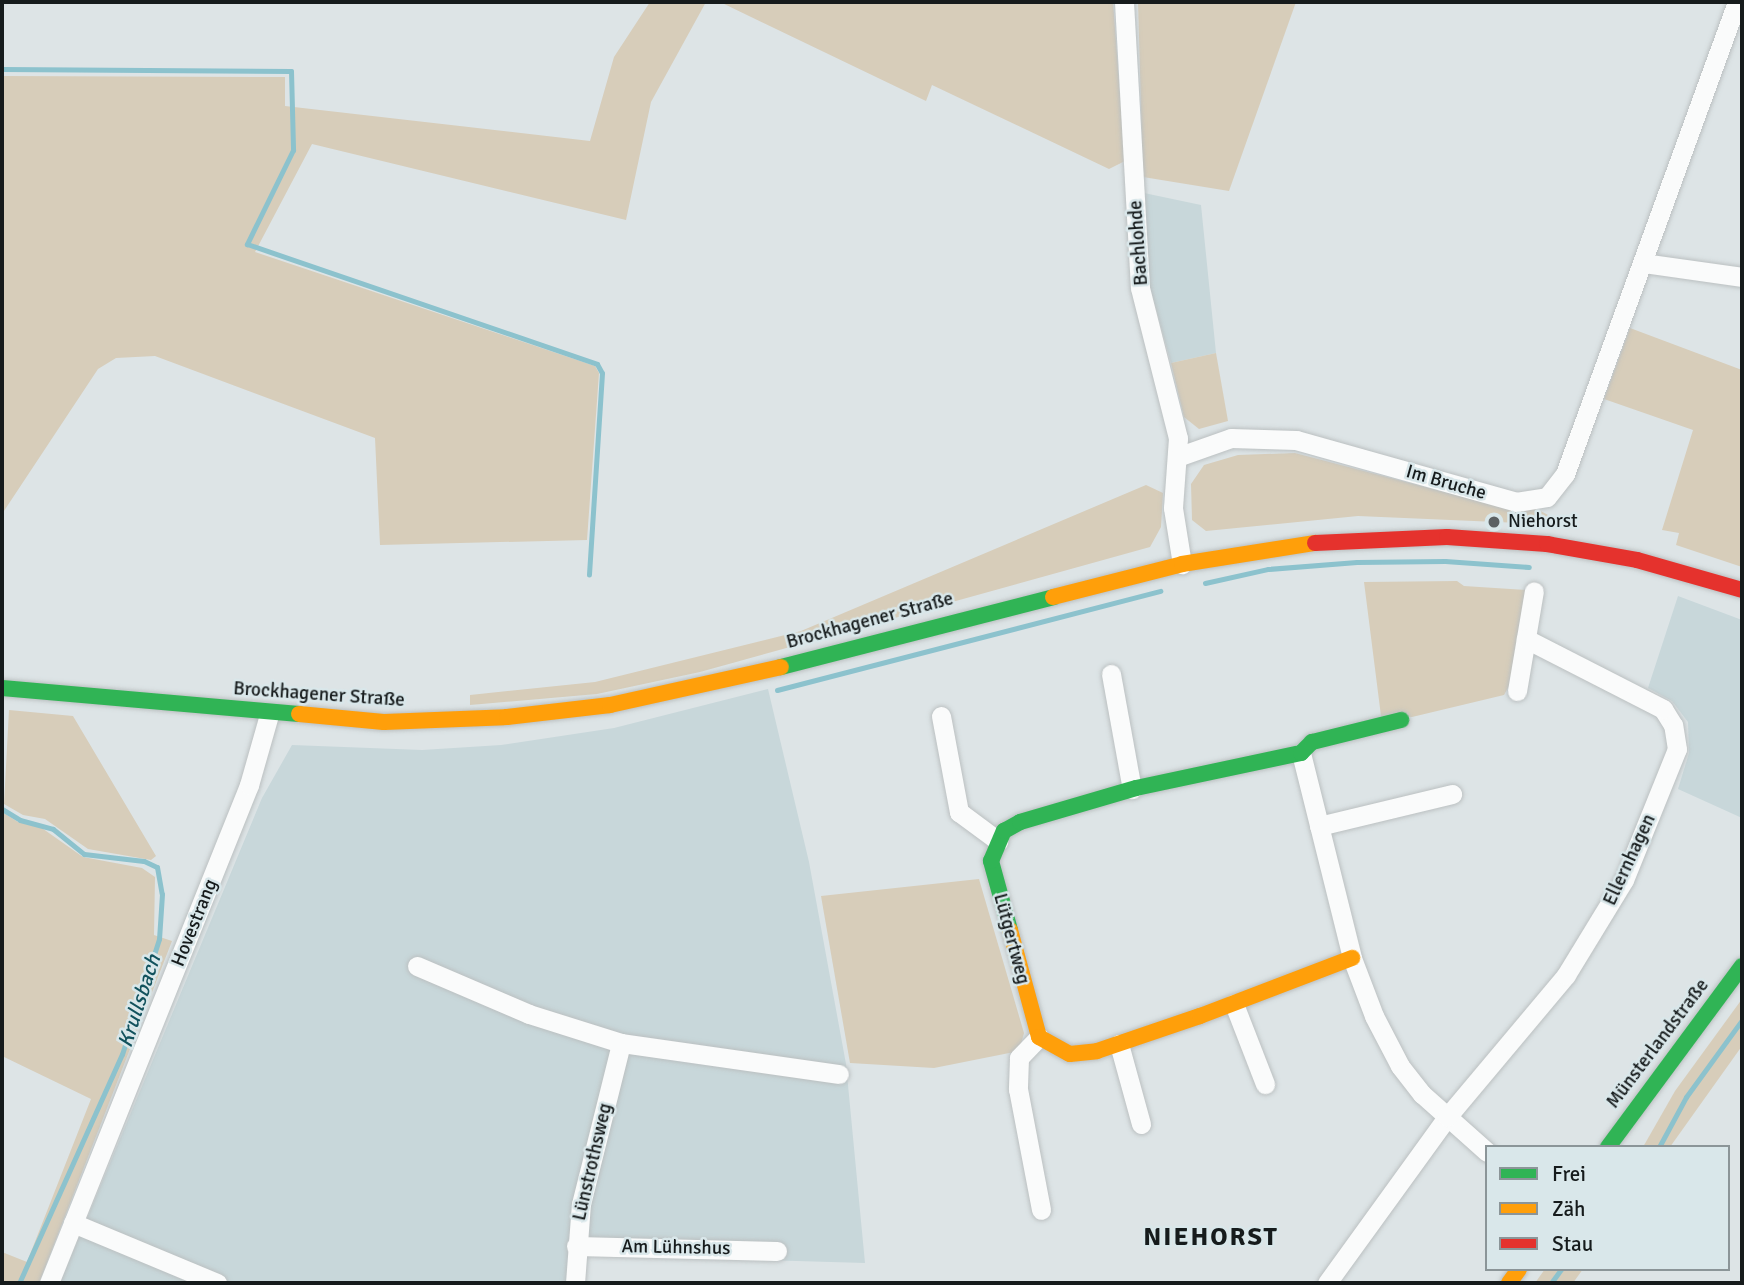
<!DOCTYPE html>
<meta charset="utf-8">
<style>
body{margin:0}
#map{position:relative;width:1744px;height:1285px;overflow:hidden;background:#dde4e6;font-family:Signika,sans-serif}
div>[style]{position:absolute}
.built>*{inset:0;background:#c8d7da}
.green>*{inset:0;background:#d7cdba}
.stream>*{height:5px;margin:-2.5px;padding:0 2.5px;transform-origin:2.5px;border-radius:2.5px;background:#8cc2cd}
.roads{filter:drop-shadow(0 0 2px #bbc0c1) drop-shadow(0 0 2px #bbc0c1)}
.street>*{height:19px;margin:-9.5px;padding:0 9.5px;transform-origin:9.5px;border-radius:9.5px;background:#fafbfb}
.fast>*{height:16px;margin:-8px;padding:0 8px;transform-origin:8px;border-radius:8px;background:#30b455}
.slow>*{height:16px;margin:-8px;padding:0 8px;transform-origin:8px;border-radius:8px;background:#ff9f0a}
.jam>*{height:16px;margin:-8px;padding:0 8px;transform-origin:8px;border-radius:8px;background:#e5322d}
.dots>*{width:19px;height:19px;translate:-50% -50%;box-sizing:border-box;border:4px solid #d9e7ea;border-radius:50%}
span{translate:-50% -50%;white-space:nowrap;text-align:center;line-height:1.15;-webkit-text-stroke:5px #d9e7ea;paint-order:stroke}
.street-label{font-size:19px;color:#161b1c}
.poi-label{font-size:19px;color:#161b1c}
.left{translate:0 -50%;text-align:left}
.water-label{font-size:21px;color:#12525d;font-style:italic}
.district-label{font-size:26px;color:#161b1c;font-weight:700;letter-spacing:2px}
.frame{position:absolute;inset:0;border:4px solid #161b1c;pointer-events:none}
.legend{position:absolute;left:1485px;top:1145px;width:245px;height:126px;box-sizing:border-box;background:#d9e7ea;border:2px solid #8b9598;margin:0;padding:9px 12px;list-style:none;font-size:21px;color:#161b1c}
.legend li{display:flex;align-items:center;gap:14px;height:35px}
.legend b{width:35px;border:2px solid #8b9598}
</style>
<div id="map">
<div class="built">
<div style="clip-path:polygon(1144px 193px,1201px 205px,1216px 353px,1171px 363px,1150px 287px)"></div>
<div style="clip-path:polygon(1678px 596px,1742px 620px,1742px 818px,1678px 789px,1689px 753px,1688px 722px,1672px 701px,1648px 688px)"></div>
<div style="clip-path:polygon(768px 689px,809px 862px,846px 1064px,865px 1263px,585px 1255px,585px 1283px,60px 1283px,262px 798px,292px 745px,422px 750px,501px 745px,614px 728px)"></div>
</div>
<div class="green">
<div style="clip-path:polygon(650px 2px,706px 2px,651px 102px,626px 220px,312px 144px,255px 252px,595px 366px,599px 373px,587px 540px,380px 545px,375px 438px,155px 356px,116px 358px,98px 369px,2px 514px,2px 76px,285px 77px,285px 106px,590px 141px,614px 57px)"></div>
<div style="clip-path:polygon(720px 2px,1113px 2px,1125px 161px,1109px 169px,932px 85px,926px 101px)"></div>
<div style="clip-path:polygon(1138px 2px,1296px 2px,1229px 191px,1143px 177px)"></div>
<div style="clip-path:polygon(1630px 328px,1742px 370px,1742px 567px,1676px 545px,1679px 533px,1662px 530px,1693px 430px,1604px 399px)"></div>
<div style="clip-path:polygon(1216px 353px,1228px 421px,1199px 429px,1184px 417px,1171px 363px)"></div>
<div style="clip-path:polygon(1295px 453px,1513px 510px,1537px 509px,1548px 515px,1545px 524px,1358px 516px,1206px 531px,1192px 520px,1191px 484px,1204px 465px,1238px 455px)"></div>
<div style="clip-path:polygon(1146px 485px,1163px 493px,1161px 527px,1150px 547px,700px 672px,597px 694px,470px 705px,470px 695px,595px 682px,801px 631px)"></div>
<div style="clip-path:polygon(1457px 581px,1464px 586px,1526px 590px,1510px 684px,1504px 695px,1412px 717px,1381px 716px,1364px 582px)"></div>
<div style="clip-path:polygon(9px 710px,73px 716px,156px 856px,151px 860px,88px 849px,45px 819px,23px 815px,4px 804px)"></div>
<div style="clip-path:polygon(2px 812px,18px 822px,39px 826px,83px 857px,142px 868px,155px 877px,154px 935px,172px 941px,39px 1283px,2px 1283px,2px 1252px,27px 1262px,91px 1099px,2px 1056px)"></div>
<div style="clip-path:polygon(979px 879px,1024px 1033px,1019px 1051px,934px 1068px,850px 1063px,821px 896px)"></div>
<div style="clip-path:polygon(1742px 999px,1742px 1046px,1670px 1147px,1643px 1147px,1675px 1091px)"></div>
<div style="clip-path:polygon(1545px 1269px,1583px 1269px,1573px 1283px,1535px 1283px)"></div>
</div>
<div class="stream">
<div style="left:2px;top:69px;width:289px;rotate:0.4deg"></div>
<div style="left:291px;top:71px;width:79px;rotate:88.5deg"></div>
<div style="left:293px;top:150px;width:105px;rotate:116.1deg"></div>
<div style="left:247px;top:244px;width:370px;rotate:18.9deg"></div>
<div style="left:597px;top:364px;width:10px;rotate:61deg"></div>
<div style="left:602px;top:373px;width:202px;rotate:93.7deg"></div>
<div style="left:1205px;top:583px;width:65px;rotate:-12.5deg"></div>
<div style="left:1268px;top:569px;width:89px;rotate:-4.5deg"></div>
<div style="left:1357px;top:562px;width:88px;rotate:-0.7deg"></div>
<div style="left:1445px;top:561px;width:84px;rotate:4.1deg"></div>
<div style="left:777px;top:690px;width:396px;rotate:-14.5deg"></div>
<div style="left:2px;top:809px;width:21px;rotate:31deg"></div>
<div style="left:20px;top:820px;width:34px;rotate:15deg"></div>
<div style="left:53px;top:829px;width:40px;rotate:39deg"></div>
<div style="left:84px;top:854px;width:60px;rotate:6.7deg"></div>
<div style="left:144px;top:861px;width:14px;rotate:25deg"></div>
<div style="left:157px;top:867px;width:27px;rotate:80deg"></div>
<div style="left:162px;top:894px;width:45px;rotate:93.8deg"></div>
<div style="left:159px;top:939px;width:121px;rotate:107.8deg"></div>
<div style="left:122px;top:1054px;width:251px;rotate:114.2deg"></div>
<div style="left:1659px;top:1147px;width:57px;rotate:-61.6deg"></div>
<div style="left:1686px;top:1097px;width:95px;rotate:-54deg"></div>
<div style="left:1551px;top:1283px;width:17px;rotate:-54deg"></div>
</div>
<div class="roads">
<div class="street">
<div style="left:1124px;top:2px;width:286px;rotate:86.8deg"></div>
<div style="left:1140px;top:288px;width:155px;rotate:75.8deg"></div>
<div style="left:1178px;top:438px;width:70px;rotate:94.1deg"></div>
<div style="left:1173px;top:508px;width:57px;rotate:80.9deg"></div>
<div style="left:1643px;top:263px;width:100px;rotate:8deg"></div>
<div style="left:1180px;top:456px;width:54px;rotate:-19.4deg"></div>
<div style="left:1231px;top:438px;width:65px;rotate:1.8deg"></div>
<div style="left:1296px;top:440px;width:229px;rotate:15.7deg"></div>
<div style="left:1516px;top:502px;width:31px;rotate:-9deg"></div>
<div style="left:1547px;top:497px;width:29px;rotate:-52deg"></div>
<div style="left:1565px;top:474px;width:502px;rotate:-69.98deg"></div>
<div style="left:1111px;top:674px;width:117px;rotate:79.7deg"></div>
<div style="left:1517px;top:691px;width:101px;rotate:-80.4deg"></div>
<div style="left:941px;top:716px;width:98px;rotate:79.4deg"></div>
<div style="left:959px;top:812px;width:49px;rotate:36.6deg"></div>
<div style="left:1301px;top:753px;width:211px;rotate:76deg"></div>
<div style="left:1352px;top:958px;width:62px;rotate:69.2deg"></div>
<div style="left:1374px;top:1016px;width:56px;rotate:62.5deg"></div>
<div style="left:1400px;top:1066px;width:36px;rotate:52deg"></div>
<div style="left:1422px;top:1094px;width:87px;rotate:41.7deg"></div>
<div style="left:1319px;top:826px;width:137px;rotate:-13.5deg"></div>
<div style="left:417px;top:966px;width:122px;rotate:23.2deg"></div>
<div style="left:529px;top:1014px;width:96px;rotate:17.5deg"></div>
<div style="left:621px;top:1043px;width:220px;rotate:8.1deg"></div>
<div style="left:1234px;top:1004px;width:86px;rotate:68.8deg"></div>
<div style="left:1039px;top:1037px;width:29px;rotate:134deg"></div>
<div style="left:1019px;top:1058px;width:31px;rotate:92deg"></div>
<div style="left:1018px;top:1089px;width:123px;rotate:79.2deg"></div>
<div style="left:1119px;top:1044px;width:83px;rotate:74.6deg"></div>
<div style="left:73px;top:1223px;width:156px;rotate:22.6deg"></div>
<div style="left:576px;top:1246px;width:201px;rotate:1.4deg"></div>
<div style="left:49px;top:1283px;width:537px;rotate:-68.12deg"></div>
<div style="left:249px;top:785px;width:73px;rotate:-74.1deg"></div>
<div style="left:575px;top:1283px;width:79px;rotate:-85.7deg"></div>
<div style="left:581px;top:1204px;width:166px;rotate:-76deg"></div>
<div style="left:1327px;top:1283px;width:205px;rotate:-54.1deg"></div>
<div style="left:1447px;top:1117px;width:185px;rotate:-50deg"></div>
<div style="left:1566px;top:975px;width:111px;rotate:-58.6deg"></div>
<div style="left:1624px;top:880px;width:141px;rotate:-68deg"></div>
<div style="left:1677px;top:749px;width:24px;rotate:-99deg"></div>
<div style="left:1673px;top:725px;width:19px;rotate:-122deg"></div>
<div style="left:1663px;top:709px;width:154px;rotate:-152.9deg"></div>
</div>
<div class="fast">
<div style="left:781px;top:667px;width:281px;rotate:-14.4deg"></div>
<div style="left:2px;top:688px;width:298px;rotate:5deg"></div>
<div style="left:1010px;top:930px;width:72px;rotate:-105.4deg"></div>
<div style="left:991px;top:861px;width:33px;rotate:-67deg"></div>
<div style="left:1004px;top:831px;width:18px;rotate:-29deg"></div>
<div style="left:1020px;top:822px;width:121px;rotate:-16.3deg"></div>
<div style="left:1136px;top:788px;width:169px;rotate:-12deg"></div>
<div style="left:1301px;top:753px;width:16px;rotate:-45deg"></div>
<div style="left:1312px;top:742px;width:92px;rotate:-13.9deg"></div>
<div style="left:1608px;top:1147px;width:225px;rotate:-53.5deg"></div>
</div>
<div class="slow">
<div style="left:1053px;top:597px;width:133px;rotate:-14.3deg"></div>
<div style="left:1182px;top:564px;width:135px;rotate:-9deg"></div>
<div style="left:299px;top:714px;width:85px;rotate:5.4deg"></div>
<div style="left:384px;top:722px;width:123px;rotate:-2.3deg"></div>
<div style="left:507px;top:717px;width:104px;rotate:-6.6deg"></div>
<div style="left:610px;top:705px;width:175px;rotate:-12.5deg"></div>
<div style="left:1010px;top:930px;width:111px;rotate:74.8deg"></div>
<div style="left:1039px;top:1037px;width:35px;rotate:29deg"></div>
<div style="left:1070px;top:1054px;width:27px;rotate:-6deg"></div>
<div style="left:1097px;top:1051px;width:109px;rotate:-18.8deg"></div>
<div style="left:1200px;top:1016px;width:163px;rotate:-20.9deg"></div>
<div style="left:1509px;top:1283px;width:17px;rotate:-54deg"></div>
</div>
<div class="jam">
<div style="left:1315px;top:543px;width:132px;rotate:-2.6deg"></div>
<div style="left:1447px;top:537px;width:100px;rotate:4deg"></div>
<div style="left:1547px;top:544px;width:91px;rotate:10.1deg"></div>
<div style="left:1637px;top:560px;width:109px;rotate:15.9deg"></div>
</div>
</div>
<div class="dots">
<div style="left:1494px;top:522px;background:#5c6163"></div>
</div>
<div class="street-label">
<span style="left:1139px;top:243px;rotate:-94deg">Bachlohde</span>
<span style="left:1446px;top:483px;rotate:16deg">Im Bruche</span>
<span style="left:870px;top:621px;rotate:-15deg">Brockhagener Straße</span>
<span style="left:319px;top:695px;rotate:4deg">Brockhagener Straße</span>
<span style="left:1630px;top:860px;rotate:-65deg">Ellernhagen</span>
<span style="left:195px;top:923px;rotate:-68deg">Hovestrang</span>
<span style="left:1011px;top:939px;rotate:75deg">Lütgertweg</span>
<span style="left:1658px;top:1044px;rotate:-53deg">Münsterlandstraße</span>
<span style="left:593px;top:1162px;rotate:-77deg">Lünstrothsweg</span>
<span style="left:676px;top:1248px;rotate:1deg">Am Lühnshus</span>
</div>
<div class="poi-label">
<span class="left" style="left:1508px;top:522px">Niehorst</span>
</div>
<div class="water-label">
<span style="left:139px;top:1001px;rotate:-72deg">Krullsbach</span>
</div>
<div class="district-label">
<span style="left:1211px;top:1238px">NIEHORST</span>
</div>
<div class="frame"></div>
<ul class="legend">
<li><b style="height:9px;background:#30b455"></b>Frei</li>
<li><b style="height:9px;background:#ff9f0a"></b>Zäh</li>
<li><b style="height:9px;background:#e5322d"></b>Stau</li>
</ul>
</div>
